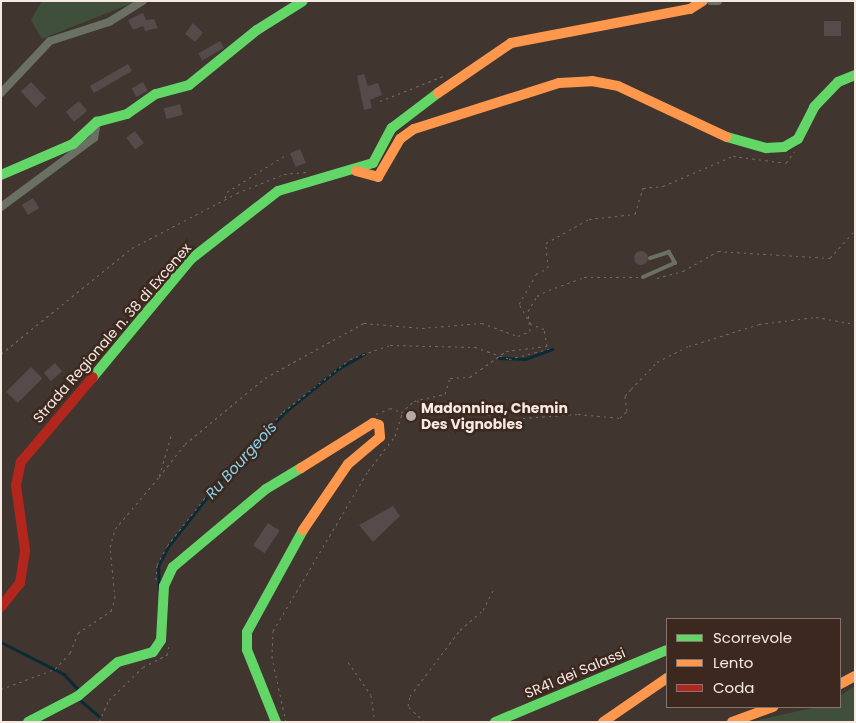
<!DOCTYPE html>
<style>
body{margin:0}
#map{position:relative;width:856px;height:723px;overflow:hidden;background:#40352f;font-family:Poppins,sans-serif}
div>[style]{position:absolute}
.green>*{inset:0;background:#3f4f3a}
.stream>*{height:2.5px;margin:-1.25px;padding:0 1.25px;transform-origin:1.25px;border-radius:1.25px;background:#0b2a34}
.building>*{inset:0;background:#564a4a;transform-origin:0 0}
.round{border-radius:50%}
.path>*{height:1px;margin-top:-0.5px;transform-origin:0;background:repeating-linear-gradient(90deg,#6f6d66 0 2.5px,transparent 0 6.5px)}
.lane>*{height:4px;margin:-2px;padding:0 2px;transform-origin:2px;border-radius:2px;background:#6b7065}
.street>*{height:8px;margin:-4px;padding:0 4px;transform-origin:4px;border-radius:4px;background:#6b7065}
.fast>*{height:10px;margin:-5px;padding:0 5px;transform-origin:5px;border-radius:5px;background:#63d668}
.slow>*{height:10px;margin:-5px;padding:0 5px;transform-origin:5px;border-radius:5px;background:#ff974d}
.jam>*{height:10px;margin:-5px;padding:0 5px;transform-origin:5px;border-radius:5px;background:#b3261e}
.dots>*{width:14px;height:14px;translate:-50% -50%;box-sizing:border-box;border:2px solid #3c281e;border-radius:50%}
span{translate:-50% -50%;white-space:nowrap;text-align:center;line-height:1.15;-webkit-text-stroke:5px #3c281e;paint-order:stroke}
.street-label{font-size:14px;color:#f6e9e2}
.poi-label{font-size:14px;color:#f6e9e2;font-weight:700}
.left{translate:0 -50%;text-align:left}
.water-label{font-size:15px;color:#87d3ee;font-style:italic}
.frame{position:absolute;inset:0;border:2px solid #f6e9e2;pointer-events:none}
.legend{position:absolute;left:666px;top:618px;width:175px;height:90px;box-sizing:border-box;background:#3c281e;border:1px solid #86756c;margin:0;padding:6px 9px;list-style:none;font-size:15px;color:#f6e9e2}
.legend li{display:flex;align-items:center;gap:10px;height:25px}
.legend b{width:25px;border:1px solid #86756c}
</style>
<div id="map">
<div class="green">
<div style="clip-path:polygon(42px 1px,137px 1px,42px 39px,31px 20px)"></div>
<div style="clip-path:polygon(855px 686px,855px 722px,750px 722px,816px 707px,840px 707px,840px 696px)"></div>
</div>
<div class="stream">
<div style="left:499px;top:358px;width:26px;rotate:2deg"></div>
<div style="left:525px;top:359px;width:29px;rotate:-20deg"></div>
<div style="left:159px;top:590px;width:24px;rotate:-92deg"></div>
<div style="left:158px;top:566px;width:21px;rotate:-62deg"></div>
<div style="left:168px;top:547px;width:83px;rotate:-51.9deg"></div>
<div style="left:219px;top:482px;width:95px;rotate:-46.7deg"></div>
<div style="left:284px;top:413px;width:70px;rotate:-39.2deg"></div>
<div style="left:338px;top:369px;width:30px;rotate:-30deg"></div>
<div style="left:1px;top:642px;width:71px;rotate:26.9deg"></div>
<div style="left:64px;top:674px;width:23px;rotate:47deg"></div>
<div style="left:80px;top:700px;width:25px;rotate:40deg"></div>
</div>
<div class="building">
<div style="clip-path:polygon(143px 13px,146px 20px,154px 19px,158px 28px,145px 31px,143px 26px,133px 30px,128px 20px)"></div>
<div style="left:824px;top:21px;width:17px;height:15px"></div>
<div style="clip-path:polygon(193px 23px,203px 33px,195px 42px,185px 34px)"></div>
<div style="left:220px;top:41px;width:8px;height:25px;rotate:60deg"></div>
<div style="left:128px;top:64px;width:8px;height:44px;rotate:60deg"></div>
<div style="clip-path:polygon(364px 74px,368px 86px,378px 83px,382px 95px,370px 100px,372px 108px,364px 110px,357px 76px)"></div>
<div style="left:31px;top:82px;width:22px;height:14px;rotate:47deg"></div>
<div style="left:143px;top:82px;width:10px;height:13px;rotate:61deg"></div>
<div style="left:79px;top:101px;width:13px;height:17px;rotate:51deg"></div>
<div style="left:180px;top:104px;width:11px;height:17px;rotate:75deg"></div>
<div style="left:135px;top:131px;width:15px;height:11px;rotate:53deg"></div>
<div style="left:300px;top:149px;width:15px;height:11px;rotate:67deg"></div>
<div style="left:33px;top:198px;width:12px;height:13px;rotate:59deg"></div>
<div class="round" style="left:634px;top:251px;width:14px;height:14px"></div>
<div style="left:55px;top:363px;width:11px;height:15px;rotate:49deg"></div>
<div style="left:31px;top:367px;width:16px;height:35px;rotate:45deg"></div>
<div style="clip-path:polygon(393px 506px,400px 516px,373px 542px,359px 525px)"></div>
<div style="left:268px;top:523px;width:14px;height:27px;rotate:34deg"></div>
</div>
<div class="path">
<div style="left:380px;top:101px;width:68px;rotate:-21.6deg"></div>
<div style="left:225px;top:198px;width:6px;rotate:-72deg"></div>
<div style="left:227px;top:192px;width:71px;rotate:-32.3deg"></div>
<div style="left:657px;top:278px;width:27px;rotate:-15deg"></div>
<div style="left:683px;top:271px;width:40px;rotate:-29.7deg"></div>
<div style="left:718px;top:251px;width:112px;rotate:3.6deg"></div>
<div style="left:830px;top:258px;width:38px;rotate:-48deg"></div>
<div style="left:1px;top:354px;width:169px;rotate:-39deg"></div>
<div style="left:132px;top:248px;width:119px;rotate:-27.6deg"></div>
<div style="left:237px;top:193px;width:51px;rotate:-22deg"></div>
<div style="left:284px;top:174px;width:23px;rotate:-5deg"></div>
<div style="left:417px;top:401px;width:95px;rotate:11deg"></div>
<div style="left:510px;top:419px;width:68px;rotate:-4.2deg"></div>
<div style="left:578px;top:414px;width:42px;rotate:5.4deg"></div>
<div style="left:620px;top:418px;width:10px;rotate:-45deg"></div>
<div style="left:627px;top:411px;width:15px;rotate:-98deg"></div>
<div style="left:625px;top:396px;width:9px;rotate:-49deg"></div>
<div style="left:631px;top:389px;width:37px;rotate:-46deg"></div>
<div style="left:657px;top:362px;width:36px;rotate:-27deg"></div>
<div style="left:689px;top:346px;width:73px;rotate:-17.4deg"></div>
<div style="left:759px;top:324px;width:57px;rotate:-7deg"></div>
<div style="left:816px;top:317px;width:40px;rotate:10deg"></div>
<div style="left:401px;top:413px;width:18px;rotate:-43deg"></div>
<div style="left:414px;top:401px;width:32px;rotate:-13deg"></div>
<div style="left:445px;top:394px;width:17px;rotate:-73deg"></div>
<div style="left:450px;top:378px;width:20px;rotate:-3deg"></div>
<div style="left:470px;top:377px;width:44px;rotate:-35.8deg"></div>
<div style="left:506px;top:351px;width:41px;rotate:-7deg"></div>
<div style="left:547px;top:346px;width:17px;rotate:-100deg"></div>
<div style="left:544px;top:329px;width:14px;rotate:-159deg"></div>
<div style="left:531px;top:324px;width:23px;rotate:-121deg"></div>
<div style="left:519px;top:304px;width:34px;rotate:-60deg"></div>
<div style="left:536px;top:274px;width:13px;rotate:-27deg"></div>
<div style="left:548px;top:268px;width:25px;rotate:-95deg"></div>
<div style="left:546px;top:243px;width:49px;rotate:-29.2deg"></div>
<div style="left:589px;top:219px;width:46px;rotate:-6.2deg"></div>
<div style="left:635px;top:214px;width:27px;rotate:-73deg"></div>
<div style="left:643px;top:188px;width:20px;rotate:-6deg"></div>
<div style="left:663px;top:186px;width:76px;rotate:-23.2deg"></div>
<div style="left:733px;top:156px;width:53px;rotate:7.5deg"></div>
<div style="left:786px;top:163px;width:14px;rotate:-54deg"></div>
<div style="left:376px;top:414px;width:15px;rotate:-23deg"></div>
<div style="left:390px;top:408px;width:12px;rotate:20deg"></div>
<div style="left:171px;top:436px;width:43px;rotate:106.3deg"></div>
<div style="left:159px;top:477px;width:42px;rotate:-51.8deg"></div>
<div style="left:185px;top:444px;width:104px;rotate:-39.5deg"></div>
<div style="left:265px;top:378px;width:113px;rotate:-29.1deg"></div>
<div style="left:364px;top:323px;width:58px;rotate:4.9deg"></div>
<div style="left:422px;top:328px;width:60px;rotate:-4.8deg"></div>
<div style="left:482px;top:323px;width:38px;rotate:20deg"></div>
<div style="left:518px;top:336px;width:13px;rotate:-23deg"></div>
<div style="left:530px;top:331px;width:20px;rotate:-96deg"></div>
<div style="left:528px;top:311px;width:17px;rotate:-59deg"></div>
<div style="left:537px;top:296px;width:13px;rotate:-27deg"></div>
<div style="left:549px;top:290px;width:37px;rotate:-20deg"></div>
<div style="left:584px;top:277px;width:54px"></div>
<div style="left:156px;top:580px;width:15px;rotate:-86deg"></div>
<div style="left:157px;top:565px;width:21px;rotate:-62deg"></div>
<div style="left:167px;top:546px;width:83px;rotate:-51.9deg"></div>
<div style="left:218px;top:481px;width:95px;rotate:-46.7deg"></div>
<div style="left:283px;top:412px;width:85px;rotate:-38.3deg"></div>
<div style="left:350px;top:359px;width:42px;rotate:-19.3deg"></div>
<div style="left:390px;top:345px;width:85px;rotate:1.3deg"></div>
<div style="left:475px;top:347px;width:36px;rotate:19deg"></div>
<div style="left:509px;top:359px;width:44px;rotate:-14.3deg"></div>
<div style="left:348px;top:662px;width:40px;rotate:55.1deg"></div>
<div style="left:371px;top:695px;width:27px;rotate:82deg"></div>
<div style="left:1px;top:689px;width:58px;rotate:-20.3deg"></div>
<div style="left:55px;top:669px;width:22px;rotate:-47deg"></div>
<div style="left:70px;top:653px;width:22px;rotate:-68deg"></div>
<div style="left:78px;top:633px;width:40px;rotate:-34deg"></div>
<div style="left:111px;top:611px;width:14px;rotate:-73deg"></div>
<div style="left:115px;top:598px;width:51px;rotate:-95.6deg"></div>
<div style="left:110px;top:547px;width:19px;rotate:-74deg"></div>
<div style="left:115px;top:529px;width:68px;rotate:-49.8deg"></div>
<div style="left:99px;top:722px;width:24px;rotate:-66deg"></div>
<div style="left:109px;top:700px;width:47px;rotate:-44.1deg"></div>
<div style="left:143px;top:667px;width:27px;rotate:-27deg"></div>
<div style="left:167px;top:655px;width:10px;rotate:-79deg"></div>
<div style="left:286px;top:722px;width:66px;rotate:-102.3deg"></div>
<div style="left:272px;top:658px;width:27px;rotate:-88deg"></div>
<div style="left:273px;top:631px;width:186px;rotate:-59.3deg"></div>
<div style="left:368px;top:471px;width:44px;rotate:-52.4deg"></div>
<div style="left:395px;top:436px;width:24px;rotate:-73deg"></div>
<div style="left:425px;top:722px;width:23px;rotate:-137deg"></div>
<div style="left:408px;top:706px;width:10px;rotate:-79deg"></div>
<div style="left:410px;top:696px;width:83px;rotate:-52.9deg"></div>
<div style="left:460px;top:630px;width:30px;rotate:-41deg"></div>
<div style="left:483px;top:610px;width:22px;rotate:-63deg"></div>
</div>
<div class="lane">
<div style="left:643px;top:277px;width:35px;rotate:-24deg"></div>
<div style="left:675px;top:263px;width:13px;rotate:-119deg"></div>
<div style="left:669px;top:252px;width:20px;rotate:162deg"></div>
</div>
<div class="street">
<div style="left:711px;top:1px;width:7px"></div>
<div style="left:1px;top:93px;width:71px;rotate:-46.7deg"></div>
<div style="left:50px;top:41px;width:62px;rotate:-17.9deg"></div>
<div style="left:109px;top:22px;width:40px;rotate:-32deg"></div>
<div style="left:1px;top:207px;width:116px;rotate:-36.6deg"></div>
<div style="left:94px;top:138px;width:16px;rotate:-79deg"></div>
</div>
<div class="fast">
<div style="left:727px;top:137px;width:41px;rotate:15.8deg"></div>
<div style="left:766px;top:148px;width:18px;rotate:-3deg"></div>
<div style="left:784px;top:147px;width:16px;rotate:-30deg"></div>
<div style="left:798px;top:139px;width:36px;rotate:-63deg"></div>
<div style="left:814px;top:107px;width:35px;rotate:-46deg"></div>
<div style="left:838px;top:82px;width:18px;rotate:-22deg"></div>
<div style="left:1px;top:175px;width:78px;rotate:-23.3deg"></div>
<div style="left:73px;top:144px;width:33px;rotate:-43deg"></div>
<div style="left:97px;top:122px;width:31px;rotate:-15deg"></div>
<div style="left:127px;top:114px;width:35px;rotate:-35deg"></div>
<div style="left:156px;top:94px;width:34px;rotate:-15deg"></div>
<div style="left:189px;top:85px;width:87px;rotate:-39deg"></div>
<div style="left:257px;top:30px;width:54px;rotate:-32.2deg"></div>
<div style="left:93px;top:377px;width:153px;rotate:-50.3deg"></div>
<div style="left:191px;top:259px;width:110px;rotate:-38deg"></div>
<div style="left:278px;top:191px;width:99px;rotate:-16.4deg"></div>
<div style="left:373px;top:163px;width:40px;rotate:-62deg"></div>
<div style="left:392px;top:128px;width:58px;rotate:-37.3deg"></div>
<div style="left:28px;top:722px;width:56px;rotate:-27.5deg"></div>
<div style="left:78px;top:696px;width:52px;rotate:-40.4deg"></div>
<div style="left:118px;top:662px;width:36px;rotate:-16deg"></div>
<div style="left:153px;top:652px;width:14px;rotate:-56deg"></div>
<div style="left:161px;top:640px;width:54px;rotate:-86.8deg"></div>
<div style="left:164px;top:586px;width:21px;rotate:-65deg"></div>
<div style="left:173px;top:567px;width:121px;rotate:-40deg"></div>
<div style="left:266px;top:489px;width:41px;rotate:-31deg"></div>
<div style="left:276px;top:722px;width:78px;rotate:-111.9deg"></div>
<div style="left:247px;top:650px;width:18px;rotate:-90deg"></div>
<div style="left:247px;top:632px;width:116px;rotate:-61.2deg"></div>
<div style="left:495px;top:722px;width:186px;rotate:-22.7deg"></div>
</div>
<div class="slow">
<div style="left:438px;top:93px;width:88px;rotate:-34.4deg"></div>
<div style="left:511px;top:43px;width:182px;rotate:-10.8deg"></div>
<div style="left:690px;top:9px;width:15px;rotate:-32deg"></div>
<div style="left:356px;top:171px;width:23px;rotate:15deg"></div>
<div style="left:378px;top:177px;width:44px;rotate:-59.9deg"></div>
<div style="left:400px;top:139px;width:17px;rotate:-36deg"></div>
<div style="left:414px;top:129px;width:152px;rotate:-17.6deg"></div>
<div style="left:559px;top:83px;width:33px;rotate:-3deg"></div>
<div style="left:592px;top:81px;width:26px;rotate:11deg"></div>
<div style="left:618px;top:86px;width:120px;rotate:25.1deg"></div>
<div style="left:301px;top:468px;width:85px;rotate:-32deg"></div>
<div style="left:373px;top:423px;width:6px;rotate:18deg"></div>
<div style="left:379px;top:425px;width:12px;rotate:85deg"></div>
<div style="left:380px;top:437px;width:42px;rotate:139.8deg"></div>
<div style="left:348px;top:464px;width:80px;rotate:124.3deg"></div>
<div style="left:840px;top:684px;width:17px;rotate:-28deg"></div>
<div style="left:603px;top:722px;width:78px;rotate:-34.5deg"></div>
<div style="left:732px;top:722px;width:44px;rotate:-20.1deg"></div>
</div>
<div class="jam">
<div style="left:1px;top:607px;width:31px;rotate:-52deg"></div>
<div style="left:20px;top:583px;width:33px;rotate:-81deg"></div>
<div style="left:25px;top:550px;width:66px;rotate:-97.9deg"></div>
<div style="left:16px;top:485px;width:24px;rotate:-78deg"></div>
<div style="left:21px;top:462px;width:111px;rotate:-49.7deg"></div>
</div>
<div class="dots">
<div style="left:411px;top:416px;background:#b6aaa3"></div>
</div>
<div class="street-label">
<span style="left:112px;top:333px;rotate:-49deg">Strada Regionale n. 38 di Excenex</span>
<span style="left:575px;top:673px;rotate:-23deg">SR41 dei Salassi</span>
</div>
<div class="poi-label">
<span class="left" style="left:421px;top:416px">Madonnina, Chemin<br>Des Vignobles</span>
</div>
<div class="water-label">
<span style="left:241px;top:460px;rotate:-48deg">Ru Bourgeois</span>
</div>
<div class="frame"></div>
<ul class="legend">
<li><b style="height:6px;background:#63d668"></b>Scorrevole</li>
<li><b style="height:6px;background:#ff974d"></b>Lento</li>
<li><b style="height:6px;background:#b3261e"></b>Coda</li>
</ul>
</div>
